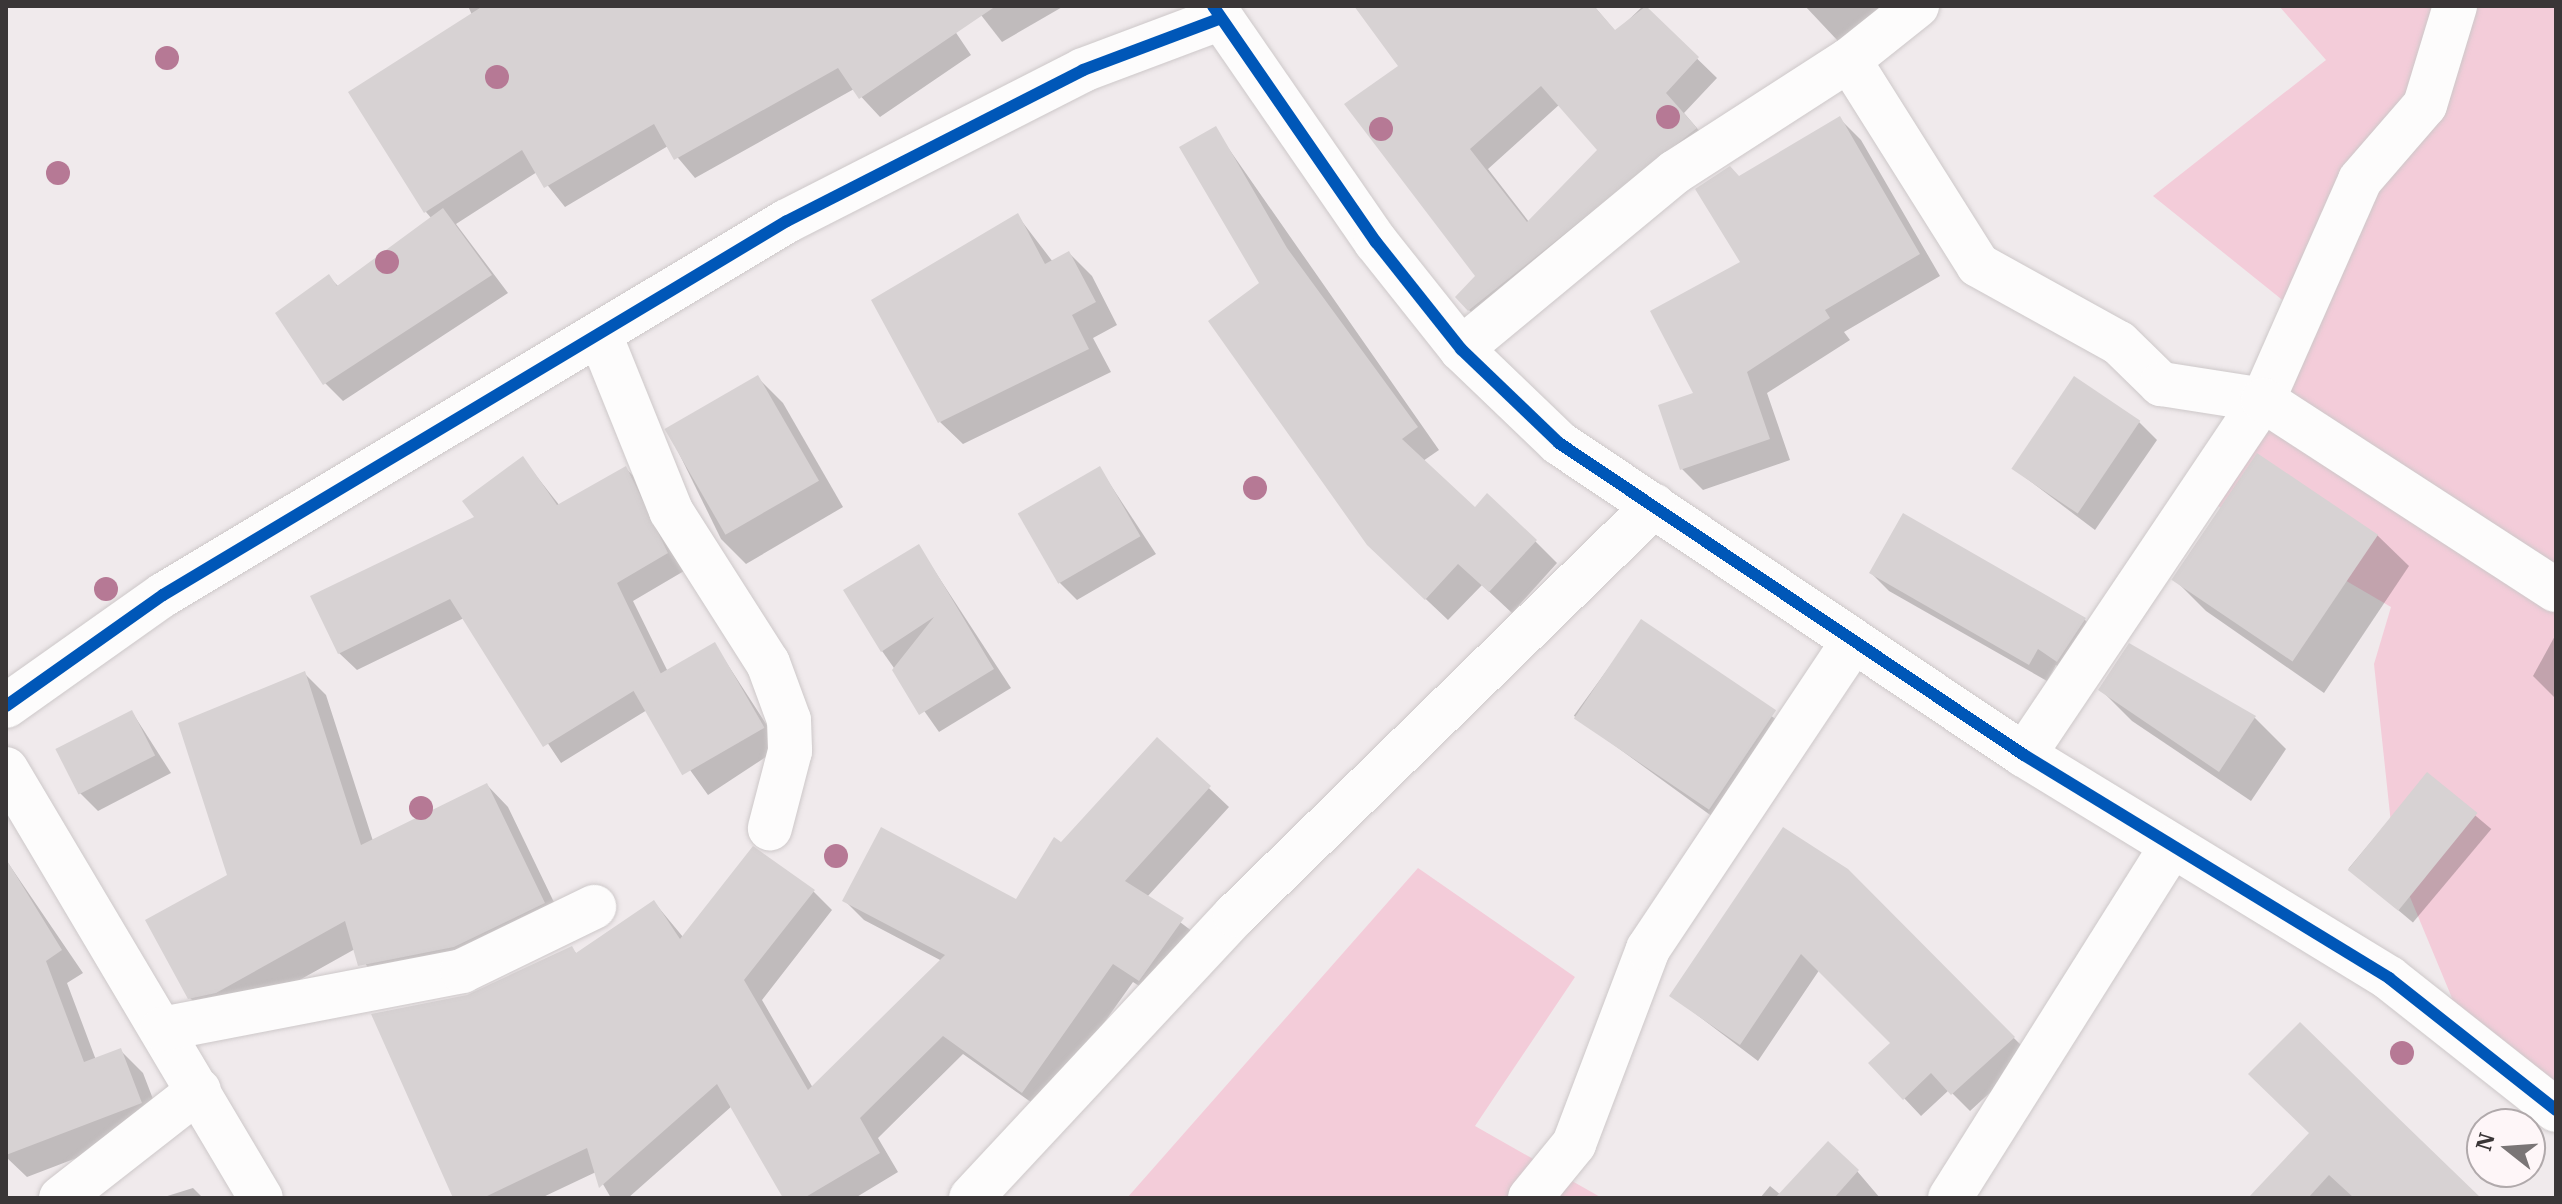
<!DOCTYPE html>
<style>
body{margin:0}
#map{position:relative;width:2562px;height:1204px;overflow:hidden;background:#f0eaec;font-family:"IBM Plex Serif",serif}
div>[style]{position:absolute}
.green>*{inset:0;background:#f3ccd9}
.shadow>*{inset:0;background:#0003;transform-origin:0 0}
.building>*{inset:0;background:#d7d2d3;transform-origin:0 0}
.roads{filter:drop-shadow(0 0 2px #cdc8c9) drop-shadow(0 0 2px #cdc8c9)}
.minor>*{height:44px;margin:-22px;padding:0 22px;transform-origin:22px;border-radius:22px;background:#fdfcfc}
.cycleway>*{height:12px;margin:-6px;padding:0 6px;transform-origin:6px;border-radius:6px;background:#0057b8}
.trees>*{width:24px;height:24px;margin:-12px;border-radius:50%;background:#b67995}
span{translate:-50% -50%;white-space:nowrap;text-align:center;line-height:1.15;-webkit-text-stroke:6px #fef6f8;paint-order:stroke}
.frame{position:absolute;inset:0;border:8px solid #3a3637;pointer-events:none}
.north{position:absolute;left:2466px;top:1108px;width:80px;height:80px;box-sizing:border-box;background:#fef6f8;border:2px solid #b0a9ab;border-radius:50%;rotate:287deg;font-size:22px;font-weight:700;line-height:32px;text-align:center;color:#3a3637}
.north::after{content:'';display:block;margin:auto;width:28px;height:36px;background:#7a7576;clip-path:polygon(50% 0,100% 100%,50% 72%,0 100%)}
</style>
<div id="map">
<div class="green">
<div style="clip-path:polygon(2279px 6px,2556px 6px,2556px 1110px,2389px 978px,2452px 998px,2395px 861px,2374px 664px,2391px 607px,2211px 502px,2291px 307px,2153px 196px,2326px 60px)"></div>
<div style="clip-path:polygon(1418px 868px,1575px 977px,1475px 1126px,1602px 1198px,1127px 1198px)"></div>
</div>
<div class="shadow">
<div style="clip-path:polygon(468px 6px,938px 6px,971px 55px,880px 117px,854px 89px,695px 178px,668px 146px,565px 207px,537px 172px,456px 224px,508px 293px,343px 401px,325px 383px,329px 277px,339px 287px,432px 219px,426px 212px,472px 15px)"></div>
<div style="clip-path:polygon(974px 6px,1064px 6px,1002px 42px)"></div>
<div style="clip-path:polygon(evenodd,1357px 6px,1594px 6px,1616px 32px,1643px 6px,1717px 78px,1684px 113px,1714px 148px,1488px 329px,1469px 310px,1477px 277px,1401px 67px,1357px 6px,1560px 104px,1599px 150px,1529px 222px,1488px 169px,1560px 104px)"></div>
<div style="clip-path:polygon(1805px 6px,1899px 6px,1853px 57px)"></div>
<div style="clip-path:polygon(1840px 119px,1861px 140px,1940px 276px,1844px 332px,1850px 340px,1767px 393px,1790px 460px,1703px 490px,1682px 469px,1696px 394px,1743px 262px,1739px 178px)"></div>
<div style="clip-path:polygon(1215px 129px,1439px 450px,1423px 461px,1475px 510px,1535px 541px,1557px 563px,1512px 613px,1482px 585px,1448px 620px,1392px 567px,1261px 284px)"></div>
<div style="clip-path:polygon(1017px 215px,1053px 262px,1069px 253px,1092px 276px,1117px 325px,1093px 338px,1111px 372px,963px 444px,940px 422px)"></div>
<div style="clip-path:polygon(758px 378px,783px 403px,843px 507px,746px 564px,721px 539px,668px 431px)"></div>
<div style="clip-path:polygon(2139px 422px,2157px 440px,2095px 530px,2014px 469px)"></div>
<div style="clip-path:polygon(523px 459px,560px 506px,625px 468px,643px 485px,684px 571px,633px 601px,669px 674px,715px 645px,781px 747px,708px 795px,647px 710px,561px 763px,464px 618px,357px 670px,339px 653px,477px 518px)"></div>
<div style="clip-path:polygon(1100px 469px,1156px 554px,1077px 600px,1059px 582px)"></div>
<div style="clip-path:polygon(2377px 535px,2409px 566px,2324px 693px,2206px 611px,2175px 580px)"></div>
<div style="clip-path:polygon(919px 547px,1011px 688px,939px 732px,882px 651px)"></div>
<div style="clip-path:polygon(1871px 573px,2085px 620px,2102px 638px,2075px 678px,2056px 665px,2047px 681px,1889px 591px)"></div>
<div style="left:1642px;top:622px;width:197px;height:116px;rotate:36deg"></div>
<div style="clip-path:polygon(2556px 634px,2556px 699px,2533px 676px)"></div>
<div style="clip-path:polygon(305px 674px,326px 695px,373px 841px,487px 785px,508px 807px,565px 925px,381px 986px,355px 949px,239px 1014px,211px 1019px,189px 997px)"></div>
<div style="clip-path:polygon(2101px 690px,2255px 718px,2286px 749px,2251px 801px,2132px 721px)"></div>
<div style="clip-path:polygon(132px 712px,171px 773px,98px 811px,80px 793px)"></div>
<div style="clip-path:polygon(1157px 739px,1229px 807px,1147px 897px,1201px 938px,1159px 999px,1133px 982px,1042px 1110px,963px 1054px,878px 1138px,898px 1172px,855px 1198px,785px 1198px,732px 1106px,628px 1198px,611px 1198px,596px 1172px,541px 1198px,455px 1198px,468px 997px,571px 948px,577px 954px,654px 902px,683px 937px,813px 891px,832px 910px,762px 1000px,813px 1088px,942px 961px,864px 920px,845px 901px,1017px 901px)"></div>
<div style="left:2427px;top:775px;width:84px;height:122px;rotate:40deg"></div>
<div style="clip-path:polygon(6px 860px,83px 973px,67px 983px,96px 1060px,121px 1051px,143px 1073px,163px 1125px,27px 1177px,6px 1157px)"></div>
<div style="clip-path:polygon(1846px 871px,2031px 1055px,1970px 1111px,1949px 1090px,1921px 1116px,1904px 1098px,1893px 1043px,1820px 969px,1758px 1061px,1672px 996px)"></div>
<div style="clip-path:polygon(2311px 1133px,2478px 1198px,2263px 1198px)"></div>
<div style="clip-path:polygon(1857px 1171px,1880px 1198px,1760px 1198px,1770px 1186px,1781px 1195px)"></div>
<div style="clip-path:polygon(193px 1188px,203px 1198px,161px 1198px)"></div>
</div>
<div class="building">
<div style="clip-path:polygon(483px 6px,996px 6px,859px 99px,838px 68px,674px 160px,654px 124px,544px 188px,522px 150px,424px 213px,348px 92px)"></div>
<div style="clip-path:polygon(evenodd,1354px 6px,1594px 6px,1615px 30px,1646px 6px,1699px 57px,1666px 93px,1697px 128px,1468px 311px,1455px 297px,1475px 276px,1344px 104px,1398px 66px,1354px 6px,1541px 86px,1597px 150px,1527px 222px,1470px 149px,1541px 86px)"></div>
<div style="clip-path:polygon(1840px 116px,1920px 254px,1825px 310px,1830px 318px,1747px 372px,1770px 439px,1680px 470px,1658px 405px,1693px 393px,1650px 311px,1740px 262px,1695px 189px,1730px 166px,1739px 176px)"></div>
<div style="clip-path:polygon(1216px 126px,1287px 248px,1418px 427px,1402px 439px,1475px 507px,1487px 493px,1537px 540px,1489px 592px,1458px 564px,1425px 600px,1367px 545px,1208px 321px,1259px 283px,1179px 147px)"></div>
<div style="clip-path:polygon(443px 208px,492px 275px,323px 385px,275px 313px,329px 274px,337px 286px)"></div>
<div style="clip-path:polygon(1018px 213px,1045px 264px,1069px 251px,1096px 302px,1072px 315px,1089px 349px,938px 423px,871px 300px)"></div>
<div style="left:758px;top:375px;width:122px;height:108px;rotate:60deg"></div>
<div style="left:2074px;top:376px;width:80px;height:112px;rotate:34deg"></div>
<div style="left:2257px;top:453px;width:146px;height:153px;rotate:34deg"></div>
<div style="clip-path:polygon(523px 456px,557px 505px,626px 466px,668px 553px,617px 583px,661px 674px,543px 747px,450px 599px,338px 654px,310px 596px,474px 517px,462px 501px)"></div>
<div style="left:1100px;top:466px;width:81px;height:95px;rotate:60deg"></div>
<div style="clip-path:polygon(1903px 513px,2086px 618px,2057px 662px,2038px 649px,2029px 665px,1869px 573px)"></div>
<div style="clip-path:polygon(919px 544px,994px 669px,919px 715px,892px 670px,934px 617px,881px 652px,843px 590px)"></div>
<div style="left:1641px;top:619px;width:163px;height:120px;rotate:34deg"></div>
<div style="left:715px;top:642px;width:99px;height:95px;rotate:60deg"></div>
<div style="clip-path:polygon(2129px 643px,2256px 716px,2219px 772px,2098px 690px)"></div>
<div style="clip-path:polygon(305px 671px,361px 845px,487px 783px,545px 903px,454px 947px,358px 966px,345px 921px,216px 993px,188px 999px,145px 920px,227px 875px,178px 723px)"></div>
<div style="left:132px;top:710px;width:51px;height:86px;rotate:63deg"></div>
<div style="clip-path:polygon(1157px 737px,1211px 786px,1125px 881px,1184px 918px,1139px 981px,1113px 964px,1022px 1093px,943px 1036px,860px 1118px,880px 1153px,804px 1198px,783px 1198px,717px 1084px,599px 1188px,587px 1148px,483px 1198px,453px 1198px,371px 1014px,467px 995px,572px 946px,576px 953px,654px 900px,680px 939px,753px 846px,815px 890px,744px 980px,808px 1090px,945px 955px,842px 901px,881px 827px,1016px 899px,1054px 837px,1061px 842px)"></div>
<div style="left:2427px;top:772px;width:65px;height:126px;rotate:39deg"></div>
<div style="clip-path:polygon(1783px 827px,1848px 869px,2015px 1037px,1951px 1095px,1931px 1073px,1903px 1100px,1868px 1063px,1890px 1043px,1801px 954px,1740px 1045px,1669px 996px)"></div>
<div style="clip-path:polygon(6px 859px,62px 950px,46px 961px,84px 1062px,121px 1048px,142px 1103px,6px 1155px)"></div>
<div style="clip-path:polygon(2300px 1022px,2391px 1111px,2481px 1198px,2354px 1198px,2329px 1175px,2308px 1198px,2248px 1198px,2309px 1133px,2248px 1074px)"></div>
<div style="clip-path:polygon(1828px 1141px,1859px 1170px,1834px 1198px,1775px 1198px)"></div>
</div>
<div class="roads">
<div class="minor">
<div style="left:1213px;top:6px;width:287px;rotate:55.4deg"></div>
<div style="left:1376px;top:242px;width:137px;rotate:51.5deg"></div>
<div style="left:1461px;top:349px;width:136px;rotate:43.8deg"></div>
<div style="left:1559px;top:443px;width:560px;rotate:33.86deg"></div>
<div style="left:2024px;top:755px;width:428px;rotate:31.4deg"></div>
<div style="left:2389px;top:978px;width:213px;rotate:38.3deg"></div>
<div style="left:1849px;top:60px;width:242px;rotate:57.8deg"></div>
<div style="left:1978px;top:265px;width:161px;rotate:29deg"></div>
<div style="left:2119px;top:343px;width:59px;rotate:44.3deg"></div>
<div style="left:2161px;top:384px;width:103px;rotate:8.9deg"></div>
<div style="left:2263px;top:400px;width:240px;rotate:-66.2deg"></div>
<div style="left:2360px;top:180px;width:99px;rotate:-49.1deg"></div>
<div style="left:2425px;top:105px;width:103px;rotate:-73.1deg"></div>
<div style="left:600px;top:335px;width:190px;rotate:68deg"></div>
<div style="left:671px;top:511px;width:180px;rotate:57.5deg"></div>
<div style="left:768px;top:663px;width:61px;rotate:69.8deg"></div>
<div style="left:789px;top:720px;width:31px;rotate:88deg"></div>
<div style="left:790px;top:751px;width:80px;rotate:104.6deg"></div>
<div style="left:1461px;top:349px;width:278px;rotate:-39.6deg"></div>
<div style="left:1675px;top:172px;width:207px;rotate:-32.8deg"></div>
<div style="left:1849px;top:60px;width:87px;rotate:-38.5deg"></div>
<div style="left:6px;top:706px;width:192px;rotate:-35.3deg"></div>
<div style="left:163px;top:595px;width:727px;rotate:-30.94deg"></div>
<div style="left:787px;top:221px;width:332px;rotate:-27deg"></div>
<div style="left:1083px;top:70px;width:145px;rotate:-20.6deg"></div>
<div style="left:2024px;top:755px;width:428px;rotate:-56.1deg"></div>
<div style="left:2263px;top:400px;width:349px;rotate:33deg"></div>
<div style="left:6px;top:769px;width:499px;rotate:59.3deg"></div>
<div style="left:162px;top:1029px;width:306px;rotate:-10.9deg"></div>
<div style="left:462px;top:971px;width:147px;rotate:-25.9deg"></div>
<div style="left:61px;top:1198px;width:175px;rotate:-38deg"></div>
<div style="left:971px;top:1198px;width:387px;rotate:-47deg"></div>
<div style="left:1235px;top:915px;width:586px;rotate:-44.31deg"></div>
<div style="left:1530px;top:1198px;width:70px;rotate:-50.8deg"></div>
<div style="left:1574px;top:1144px;width:209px;rotate:-69.2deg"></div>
<div style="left:1648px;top:949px;width:368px;rotate:-56.3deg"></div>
<div style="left:1950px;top:1198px;width:415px;rotate:-57.8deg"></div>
</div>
</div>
<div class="cycleway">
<div style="left:1213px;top:6px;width:287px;rotate:55.4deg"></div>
<div style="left:1376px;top:242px;width:137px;rotate:51.5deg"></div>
<div style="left:1461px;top:349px;width:136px;rotate:43.8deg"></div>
<div style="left:1559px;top:443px;width:560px;rotate:33.86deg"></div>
<div style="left:2024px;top:755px;width:428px;rotate:31.4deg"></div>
<div style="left:2389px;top:978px;width:213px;rotate:38.3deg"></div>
<div style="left:6px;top:706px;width:192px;rotate:-35.3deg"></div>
<div style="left:163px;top:595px;width:727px;rotate:-30.94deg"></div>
<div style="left:787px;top:221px;width:332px;rotate:-27deg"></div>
<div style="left:1083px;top:70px;width:145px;rotate:-20.6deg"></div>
</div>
<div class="trees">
<div style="left:167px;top:58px"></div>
<div style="left:497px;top:77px"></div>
<div style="left:1668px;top:117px"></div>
<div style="left:1381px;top:129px"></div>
<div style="left:58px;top:173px"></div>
<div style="left:387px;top:262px"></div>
<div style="left:1255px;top:488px"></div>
<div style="left:106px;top:589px"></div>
<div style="left:421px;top:808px"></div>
<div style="left:836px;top:856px"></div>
<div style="left:2402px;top:1053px"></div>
</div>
<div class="frame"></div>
<div class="north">N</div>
</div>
